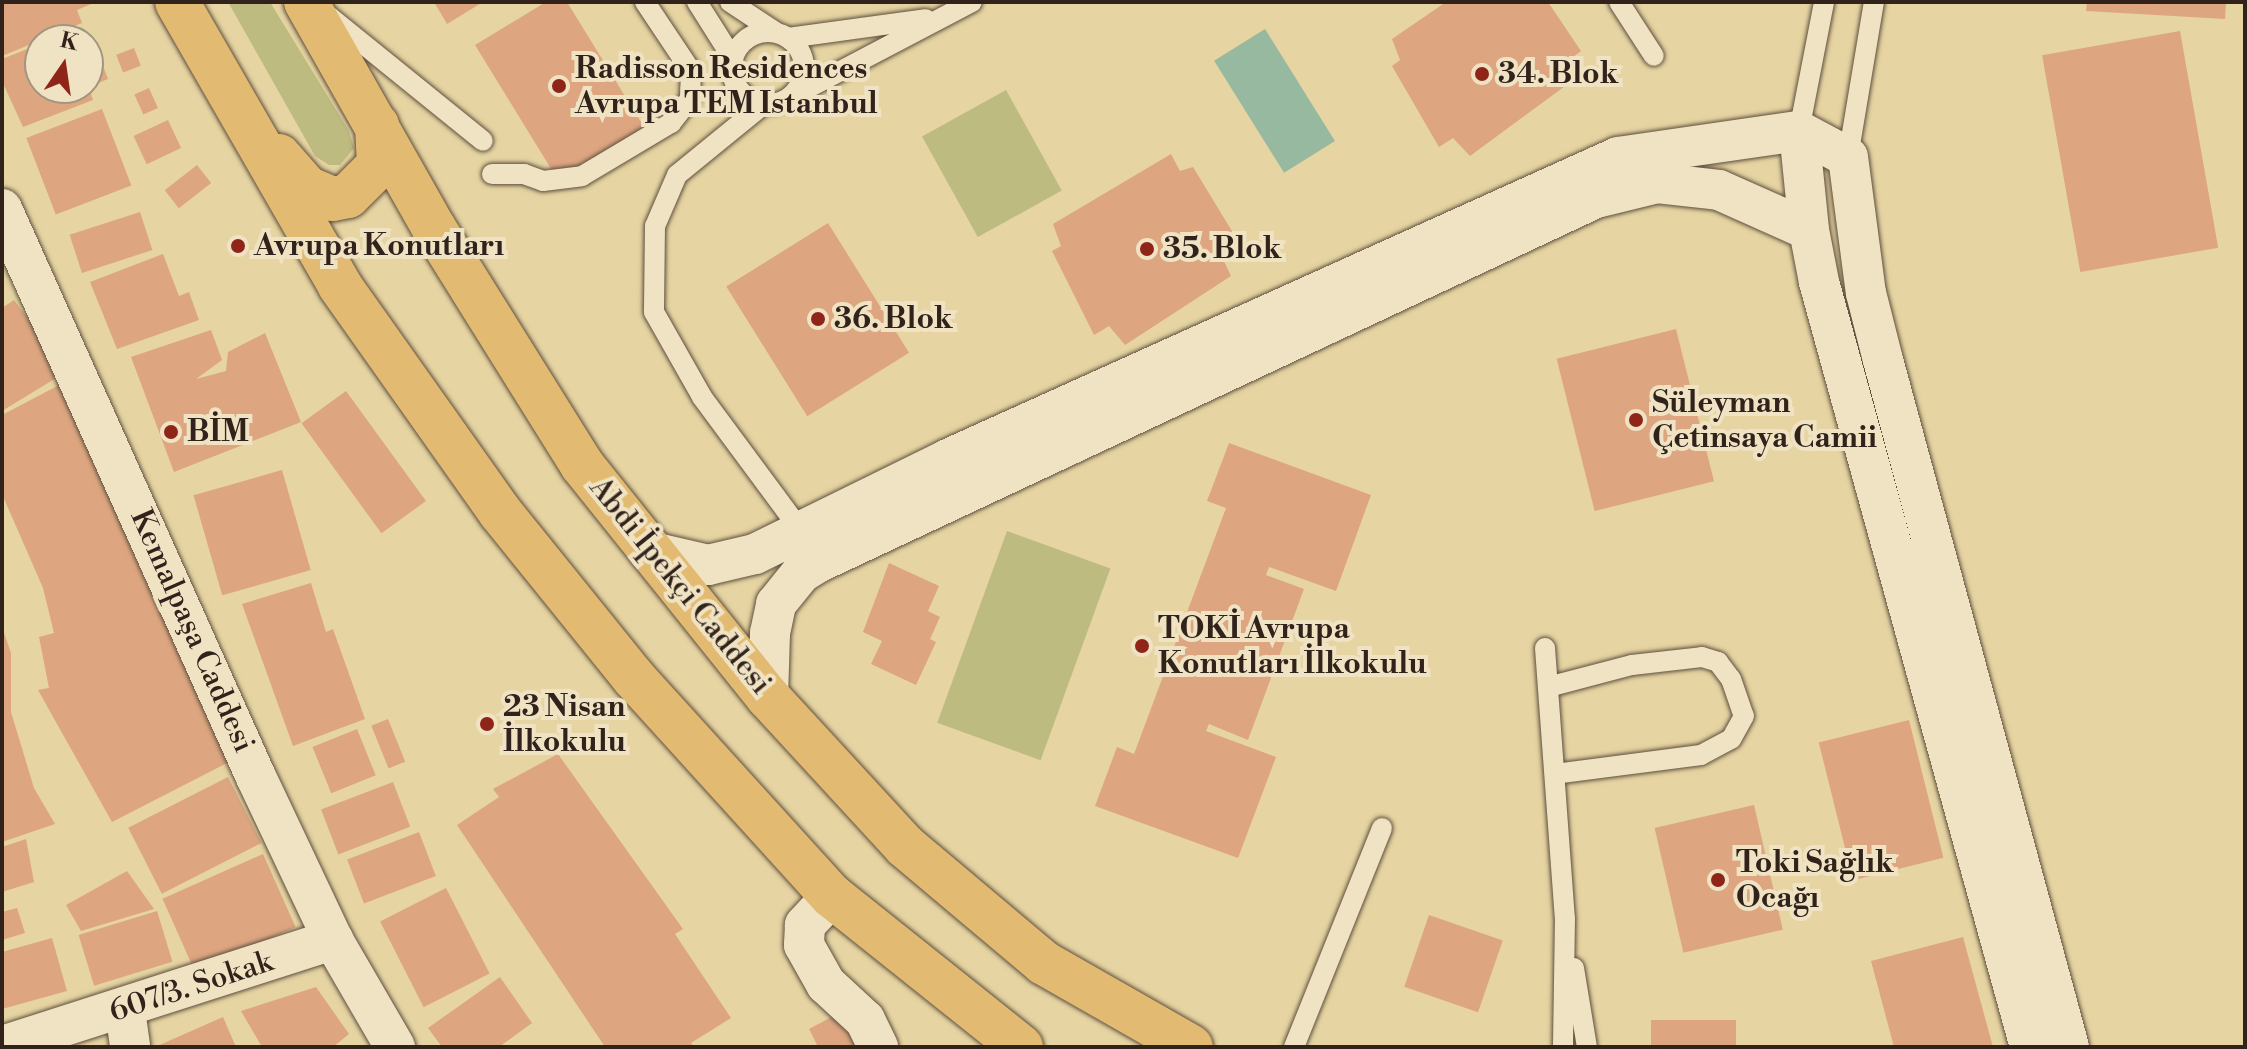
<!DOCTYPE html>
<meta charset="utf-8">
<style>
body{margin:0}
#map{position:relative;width:2247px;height:1049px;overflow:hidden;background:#e6d4a2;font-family:"Libre Bodoni",serif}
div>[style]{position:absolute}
.green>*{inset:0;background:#bdbb80;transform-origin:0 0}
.water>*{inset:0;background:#97b9a0;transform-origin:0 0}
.building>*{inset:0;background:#dda680;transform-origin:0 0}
.roads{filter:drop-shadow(0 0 2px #5e4f3e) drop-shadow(0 0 2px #5e4f3e)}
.service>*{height:20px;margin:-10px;padding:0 10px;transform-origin:10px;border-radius:10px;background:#efe3c3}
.service>.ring{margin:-10px;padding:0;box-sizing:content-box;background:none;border:20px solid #efe3c3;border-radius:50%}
.minor>*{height:40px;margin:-20px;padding:0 20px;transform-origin:20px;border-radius:20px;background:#efe3c3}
.primary>*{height:44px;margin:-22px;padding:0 22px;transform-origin:22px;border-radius:22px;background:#e3ba71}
.dots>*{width:22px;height:22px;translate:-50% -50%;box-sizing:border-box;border:4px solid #efe3c3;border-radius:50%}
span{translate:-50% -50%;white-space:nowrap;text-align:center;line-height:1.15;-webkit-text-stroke:8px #efe3c3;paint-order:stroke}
.poi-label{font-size:30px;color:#31231c;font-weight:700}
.left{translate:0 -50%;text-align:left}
.street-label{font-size:30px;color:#31231c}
.frame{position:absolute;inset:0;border:4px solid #31231c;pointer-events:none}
.north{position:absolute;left:24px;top:24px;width:80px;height:80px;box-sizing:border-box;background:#efe3c3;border:2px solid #a39680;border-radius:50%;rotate:13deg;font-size:22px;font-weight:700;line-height:32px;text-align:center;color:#31231c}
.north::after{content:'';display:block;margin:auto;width:28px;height:36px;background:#8f2418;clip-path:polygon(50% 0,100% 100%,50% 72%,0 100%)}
</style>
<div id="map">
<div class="green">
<div style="clip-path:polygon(228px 2px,270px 2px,349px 131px,354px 148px,340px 165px,329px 165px,315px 156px)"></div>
<div style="left:1006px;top:90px;width:115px;height:96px;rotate:61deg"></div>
<div style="left:1007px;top:531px;width:110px;height:204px;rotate:20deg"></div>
</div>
<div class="water">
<div style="left:1265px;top:29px;width:132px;height:60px;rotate:58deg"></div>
</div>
<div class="building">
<div style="clip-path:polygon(2px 2px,96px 2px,77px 10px,82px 23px,2px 56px)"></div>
<div style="clip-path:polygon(434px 2px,483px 2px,447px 24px)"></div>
<div style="clip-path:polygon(546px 2px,567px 2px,644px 127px,558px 180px,475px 45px)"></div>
<div style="clip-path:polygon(1446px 2px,1548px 2px,1581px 51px,1564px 64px,1572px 81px,1470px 156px,1453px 138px,1439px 147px,1392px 66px,1400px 60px,1392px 39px)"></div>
<div style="clip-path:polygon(2087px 2px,2226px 2px,2225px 19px,2086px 11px)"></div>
<div style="left:2180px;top:31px;width:220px;height:140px;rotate:80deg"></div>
<div style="clip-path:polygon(40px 44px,40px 88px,89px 88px,93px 100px,23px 127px,2px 81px,2px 59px)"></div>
<div style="left:134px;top:48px;width:19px;height:19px;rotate:69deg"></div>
<div style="clip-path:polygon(103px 66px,108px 79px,88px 87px,88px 72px)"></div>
<div style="left:149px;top:88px;width:22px;height:16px;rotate:66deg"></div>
<div style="left:102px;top:109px;width:82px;height:81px;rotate:69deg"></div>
<div style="left:168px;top:120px;width:31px;height:38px;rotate:65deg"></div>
<div style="clip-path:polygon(1171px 154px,1180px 171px,1193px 167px,1241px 246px,1223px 259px,1231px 276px,1125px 345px,1109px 326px,1094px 335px,1052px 251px,1061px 246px,1053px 224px)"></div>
<div style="left:197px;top:165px;width:23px;height:41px;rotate:52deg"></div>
<div style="left:140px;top:212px;width:40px;height:74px;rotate:72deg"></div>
<div style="left:828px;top:223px;width:153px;height:120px;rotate:58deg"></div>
<div style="clip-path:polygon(163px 254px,179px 296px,189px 292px,199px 320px,117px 349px,90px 282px)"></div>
<div style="clip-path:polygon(14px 300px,47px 344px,61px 375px,2px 411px,2px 308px)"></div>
<div style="left:1676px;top:329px;width:157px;height:123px;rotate:76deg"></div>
<div style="clip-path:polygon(211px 330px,222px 360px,196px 379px,226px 371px,228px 352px,265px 333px,301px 422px,174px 472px,131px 357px)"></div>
<div style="clip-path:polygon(63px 383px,229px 762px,112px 822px,38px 690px,49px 688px,39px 637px,54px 633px,43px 588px,2px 494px,2px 415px)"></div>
<div style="left:346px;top:391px;width:136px;height:55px;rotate:54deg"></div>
<div style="clip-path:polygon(1229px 443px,1371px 495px,1336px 591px,1269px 567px,1266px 575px,1304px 589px,1248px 740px,1209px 724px,1206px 731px,1276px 757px,1238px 858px,1095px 806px,1117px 747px,1134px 754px,1226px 508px,1207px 501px)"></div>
<div style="left:282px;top:470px;width:104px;height:92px;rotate:74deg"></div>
<div style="clip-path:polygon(889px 563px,939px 586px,928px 611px,940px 617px,930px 639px,936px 642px,916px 685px,871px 664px,882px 641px,863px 632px)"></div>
<div style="clip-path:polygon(311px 583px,326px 632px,333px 629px,365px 719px,293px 746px,242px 604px)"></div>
<div style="clip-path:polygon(2px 627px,11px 653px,11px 712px,34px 788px,55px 824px,2px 842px)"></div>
<div style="left:388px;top:719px;width:46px;height:18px;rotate:68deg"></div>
<div style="left:1909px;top:720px;width:142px;height:93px;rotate:76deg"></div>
<div style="left:357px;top:729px;width:50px;height:48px;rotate:68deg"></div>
<div style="clip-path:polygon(558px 754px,683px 929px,675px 934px,731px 1018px,691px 1043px,694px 1047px,605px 1047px,457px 825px,499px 797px,493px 789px)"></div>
<div style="left:228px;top:777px;width:74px;height:112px;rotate:63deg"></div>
<div style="left:393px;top:782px;width:48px;height:77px;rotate:69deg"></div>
<div style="left:1754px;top:805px;width:128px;height:102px;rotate:77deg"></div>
<div style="left:419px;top:832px;width:47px;height:77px;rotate:69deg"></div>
<div style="clip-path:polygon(26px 839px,34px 882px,2px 892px,2px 847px)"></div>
<div style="left:263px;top:854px;width:80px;height:110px;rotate:66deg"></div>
<div style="clip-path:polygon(127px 871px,154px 909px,81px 931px,66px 905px)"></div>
<div style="left:446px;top:888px;width:96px;height:74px;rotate:63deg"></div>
<div style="clip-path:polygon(17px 908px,25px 933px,2px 940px,2px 912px)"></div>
<div style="left:157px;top:911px;width:53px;height:82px;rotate:73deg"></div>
<div style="left:1429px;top:915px;width:78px;height:76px;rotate:19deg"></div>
<div style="clip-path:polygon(1963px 937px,1993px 1047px,1894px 1047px,1871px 961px)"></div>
<div style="clip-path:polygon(52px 938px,67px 991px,2px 1009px,2px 952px)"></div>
<div style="clip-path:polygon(500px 977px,532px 1023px,499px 1047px,442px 1047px,428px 1028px)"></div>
<div style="clip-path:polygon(316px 987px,349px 1034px,333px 1047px,262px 1047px,241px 1011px)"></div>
<div style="clip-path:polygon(841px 1012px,860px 1047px,818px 1047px,809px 1029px)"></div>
<div style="clip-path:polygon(223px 1017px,236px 1047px,155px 1047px)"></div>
<div style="left:1736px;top:1020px;width:27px;height:85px;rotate:90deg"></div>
</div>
<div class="roads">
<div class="service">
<div style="left:697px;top:2px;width:67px;rotate:57.7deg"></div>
<div style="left:730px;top:2px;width:56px;rotate:33.4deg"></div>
<div style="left:1619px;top:2px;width:64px;rotate:57.1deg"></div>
<div style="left:325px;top:13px;width:203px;rotate:39deg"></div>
<div class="ring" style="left:732px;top:32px;width:52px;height:52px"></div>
<div style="left:788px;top:38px;width:139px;rotate:-7.8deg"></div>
<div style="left:791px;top:97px;width:204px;rotate:-27.7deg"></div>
<div style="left:764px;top:104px;width:112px;rotate:140.8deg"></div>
<div style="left:677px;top:175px;width:56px;rotate:113.3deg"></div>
<div style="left:655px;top:226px;width:86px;rotate:90.7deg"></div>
<div style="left:654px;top:312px;width:98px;rotate:60.5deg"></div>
<div style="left:702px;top:397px;width:167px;rotate:53.5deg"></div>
<div style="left:1799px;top:131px;width:131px;rotate:-79deg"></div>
<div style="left:1848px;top:157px;width:157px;rotate:-80.5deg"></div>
<div style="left:492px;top:174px;width:32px"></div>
<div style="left:524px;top:174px;width:20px;rotate:20deg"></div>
<div style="left:543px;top:181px;width:39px;rotate:-7deg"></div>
<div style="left:582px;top:176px;width:104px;rotate:-30.8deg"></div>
<div style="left:671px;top:123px;width:31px;rotate:-52deg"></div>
<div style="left:690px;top:99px;width:28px;rotate:-88deg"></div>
<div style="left:691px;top:71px;width:83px;rotate:-123.7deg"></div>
<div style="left:1545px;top:648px;width:271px;rotate:85.8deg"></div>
<div style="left:1565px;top:918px;width:129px;rotate:90.9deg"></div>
<div style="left:1548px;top:687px;width:87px;rotate:-14.7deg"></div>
<div style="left:1632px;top:665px;width:70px;rotate:-6.5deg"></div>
<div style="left:1702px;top:657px;width:17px;rotate:17deg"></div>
<div style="left:1718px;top:662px;width:21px;rotate:53deg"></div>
<div style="left:1731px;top:679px;width:39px;rotate:71deg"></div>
<div style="left:1744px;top:716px;width:26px;rotate:119deg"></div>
<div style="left:1731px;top:739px;width:34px;rotate:152deg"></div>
<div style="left:1701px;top:755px;width:147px;rotate:172.6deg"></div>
<div style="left:1574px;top:968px;width:80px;rotate:80.7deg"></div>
<div style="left:1294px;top:1047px;width:236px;rotate:-68.1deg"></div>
</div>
<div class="minor">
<div style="left:1799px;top:131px;width:100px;rotate:84.2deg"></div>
<div style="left:2px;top:209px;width:622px;rotate:65.91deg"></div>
<div style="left:256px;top:777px;width:180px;rotate:64.7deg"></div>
<div style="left:333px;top:940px;width:124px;rotate:59.9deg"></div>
<div style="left:648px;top:551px;width:62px;rotate:13.1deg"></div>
<div style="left:708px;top:565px;width:48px;rotate:-13.2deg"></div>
<div style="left:755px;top:554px;width:215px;rotate:-26.2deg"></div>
<div style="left:948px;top:459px;width:735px;rotate:-24.26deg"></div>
<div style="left:1618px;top:157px;width:183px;rotate:-8.2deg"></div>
<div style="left:1799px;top:131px;width:55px;rotate:28deg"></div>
<div style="left:1848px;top:157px;width:137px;rotate:82.5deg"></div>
<div style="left:1866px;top:293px;width:69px;rotate:75.8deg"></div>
<div style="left:1883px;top:360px;width:712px;rotate:74.85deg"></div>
<div style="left:768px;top:697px;width:64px;rotate:-88.2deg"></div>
<div style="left:770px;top:633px;width:30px;rotate:-78deg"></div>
<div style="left:776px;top:604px;width:40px;rotate:-51deg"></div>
<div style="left:801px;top:573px;width:19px;rotate:-32deg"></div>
<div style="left:817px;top:563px;width:860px;rotate:-25.11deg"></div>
<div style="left:1596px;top:198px;width:63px;rotate:-13.8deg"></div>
<div style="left:1657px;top:183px;width:62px;rotate:6.4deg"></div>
<div style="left:1719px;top:190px;width:98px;rotate:24deg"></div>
<div style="left:1809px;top:230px;width:53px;rotate:79.1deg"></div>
<div style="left:1819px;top:282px;width:794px;rotate:74.58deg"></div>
<div style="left:832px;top:896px;width:40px;rotate:133deg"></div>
<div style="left:805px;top:925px;width:20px;rotate:93deg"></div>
<div style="left:804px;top:945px;width:45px;rotate:60.6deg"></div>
<div style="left:826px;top:984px;width:53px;rotate:42.7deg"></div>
<div style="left:865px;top:1020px;width:30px;rotate:64deg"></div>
<div style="left:125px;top:1010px;width:37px;rotate:82deg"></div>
<div style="left:2px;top:1046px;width:348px;rotate:-17.8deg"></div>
</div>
<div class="primary">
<div style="left:177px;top:2px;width:327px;rotate:60.1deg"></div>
<div style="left:340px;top:286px;width:277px;rotate:54.7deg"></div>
<div style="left:500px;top:512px;width:213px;rotate:51.1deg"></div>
<div style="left:634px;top:678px;width:294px;rotate:47.8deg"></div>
<div style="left:832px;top:896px;width:242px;rotate:38.6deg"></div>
<div style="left:306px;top:2px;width:260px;rotate:60.5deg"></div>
<div style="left:434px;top:228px;width:279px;rotate:58deg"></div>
<div style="left:582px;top:465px;width:297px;rotate:51.3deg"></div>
<div style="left:768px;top:697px;width:202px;rotate:47.4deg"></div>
<div style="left:905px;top:846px;width:182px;rotate:40.1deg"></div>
<div style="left:1044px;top:963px;width:169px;rotate:29.7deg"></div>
<div style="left:279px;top:156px;width:43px;rotate:48.8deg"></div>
<div style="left:307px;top:188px;width:28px;rotate:23deg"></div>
<div style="left:333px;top:199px;width:15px;rotate:-11deg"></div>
<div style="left:348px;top:196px;width:44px;rotate:-45deg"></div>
<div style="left:379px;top:165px;width:40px;rotate:-92.9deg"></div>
</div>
</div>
<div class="dots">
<div style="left:1482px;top:74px;background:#8f2418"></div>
<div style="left:559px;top:86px;background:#8f2418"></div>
<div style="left:238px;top:246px;background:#8f2418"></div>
<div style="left:1147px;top:249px;background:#8f2418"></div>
<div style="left:818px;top:319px;background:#8f2418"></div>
<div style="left:1636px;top:420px;background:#8f2418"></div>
<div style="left:171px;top:432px;background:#8f2418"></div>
<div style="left:1142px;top:646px;background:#8f2418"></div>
<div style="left:487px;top:724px;background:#8f2418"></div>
<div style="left:1718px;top:880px;background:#8f2418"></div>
</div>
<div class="poi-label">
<span class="left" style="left:575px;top:86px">Radisson Residences<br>Avrupa TEM Istanbul</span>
<span class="left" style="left:1498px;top:74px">34. Blok</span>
<span class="left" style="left:254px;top:246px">Avrupa Konutları</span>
<span class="left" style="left:1163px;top:249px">35. Blok</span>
<span class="left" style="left:834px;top:319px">36. Blok</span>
<span class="left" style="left:1652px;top:420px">Süleyman<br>Çetinsaya Camii</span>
<span class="left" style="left:187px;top:432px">BİM</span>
<span class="left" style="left:1158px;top:646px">TOKİ Avrupa<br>Konutları İlkokulu</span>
<span class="left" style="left:503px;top:724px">23 Nisan<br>İlkokulu</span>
<span class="left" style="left:1736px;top:880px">Toki Sağlık<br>Ocağı</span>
</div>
<div class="street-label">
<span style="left:680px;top:586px;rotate:51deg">Abdi İpekçi Caddesi</span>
<span style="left:192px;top:631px;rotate:66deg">Kemalpaşa Caddesi</span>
<span style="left:191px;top:987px;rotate:-18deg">607/3. Sokak</span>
</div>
<div class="frame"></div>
<div class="north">K</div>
</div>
